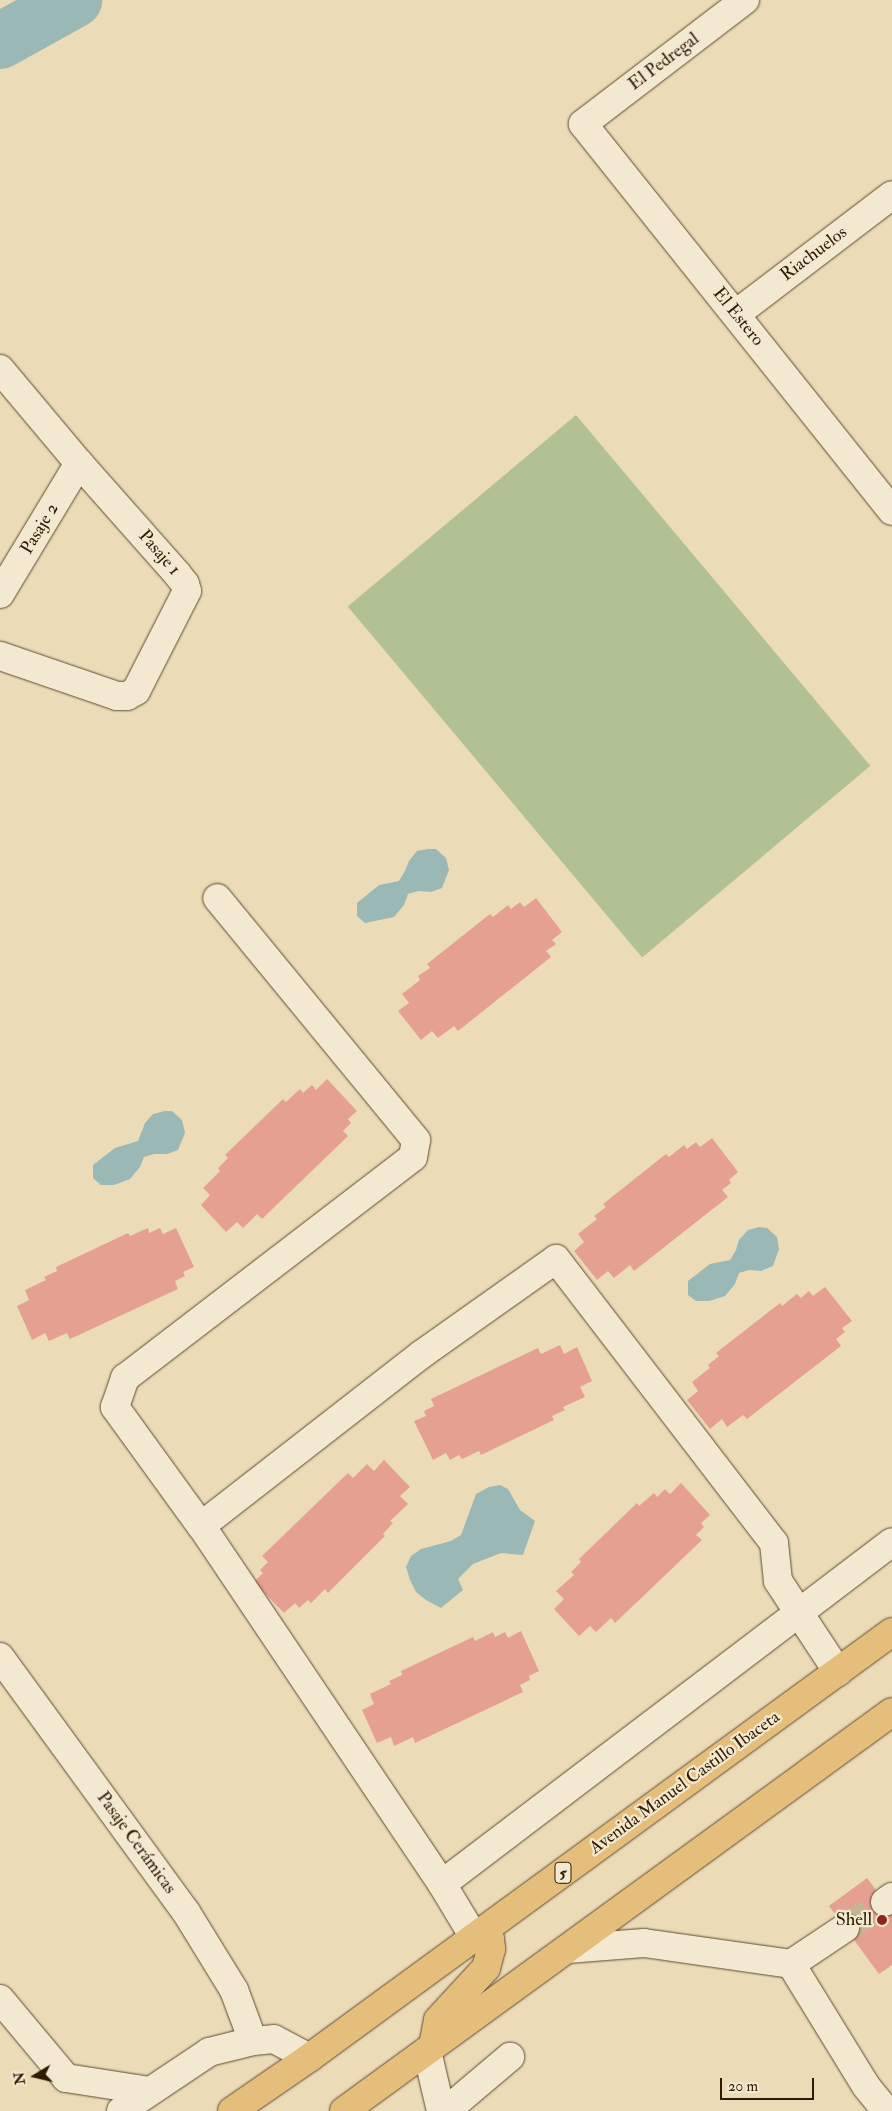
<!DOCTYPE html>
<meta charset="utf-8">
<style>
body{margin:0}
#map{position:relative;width:892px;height:2111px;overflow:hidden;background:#ecdbb7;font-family:"IM FELL Double Pica",serif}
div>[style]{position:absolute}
.green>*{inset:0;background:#b2c193;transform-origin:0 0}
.water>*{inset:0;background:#9ab9b6}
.river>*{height:56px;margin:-28px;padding:0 28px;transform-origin:28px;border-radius:28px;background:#9ab9b6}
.building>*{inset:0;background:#e5a092}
.minor-tunnel>*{height:28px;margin-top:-14px;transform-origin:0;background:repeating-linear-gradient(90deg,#c6b593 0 28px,transparent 0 42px)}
.roads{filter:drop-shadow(0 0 1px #5e4b30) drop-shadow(0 0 1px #5e4b30)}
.minor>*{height:28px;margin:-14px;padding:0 14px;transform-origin:14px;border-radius:14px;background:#f3e8d0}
.highway>*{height:28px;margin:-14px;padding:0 14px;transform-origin:14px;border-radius:14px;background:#e6be7c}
.dots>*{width:14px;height:14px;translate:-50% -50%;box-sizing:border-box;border:2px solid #f3e8d0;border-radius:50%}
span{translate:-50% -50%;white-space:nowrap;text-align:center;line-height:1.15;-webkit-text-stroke:4.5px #f3e8d0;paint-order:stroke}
.shield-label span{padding:1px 4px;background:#f3e8d0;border:1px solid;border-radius:4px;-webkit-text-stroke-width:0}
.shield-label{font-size:16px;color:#2e1b03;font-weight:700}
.street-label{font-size:18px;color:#2e1b03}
.poi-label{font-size:18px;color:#2e1b03}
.right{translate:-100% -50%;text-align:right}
.north{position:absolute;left:10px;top:2051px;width:50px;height:50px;-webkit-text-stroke:4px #f3e8d0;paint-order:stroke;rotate:261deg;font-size:14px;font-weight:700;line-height:20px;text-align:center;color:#2e1b03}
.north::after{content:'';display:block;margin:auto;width:18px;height:22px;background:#2e1b03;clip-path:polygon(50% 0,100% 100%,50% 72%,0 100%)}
.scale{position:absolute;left:720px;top:2078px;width:94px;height:22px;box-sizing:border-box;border:2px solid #2e1b03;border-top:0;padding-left:6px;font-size:15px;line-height:18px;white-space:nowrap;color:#2e1b03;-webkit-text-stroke:4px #f3e8d0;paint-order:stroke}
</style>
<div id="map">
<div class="green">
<div style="left:576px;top:415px;width:458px;height:298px;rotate:50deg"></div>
</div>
<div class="water">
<div style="clip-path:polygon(428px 849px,436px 849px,446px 858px,449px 870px,442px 888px,431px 892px,418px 891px,408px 894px,404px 905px,394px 917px,365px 923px,357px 916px,357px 903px,379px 885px,399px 881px,405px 871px,409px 861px,417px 851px)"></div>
<div style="clip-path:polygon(165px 1111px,172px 1111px,182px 1120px,185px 1133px,178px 1150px,167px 1154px,154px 1154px,144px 1157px,140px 1167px,130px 1179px,114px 1185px,101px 1185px,93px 1178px,93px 1165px,115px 1148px,138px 1141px,145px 1123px,153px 1114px)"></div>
<div style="clip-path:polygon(759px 1227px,767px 1228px,777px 1237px,779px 1249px,773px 1266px,761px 1271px,749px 1270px,739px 1273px,735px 1284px,725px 1296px,709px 1301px,696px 1301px,688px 1295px,688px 1281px,710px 1264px,730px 1260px,736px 1250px,739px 1240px,748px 1230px)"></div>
<div style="clip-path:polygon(500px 1485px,508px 1489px,520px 1510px,535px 1521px,523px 1555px,501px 1553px,473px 1564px,458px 1579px,463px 1590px,441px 1608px,426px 1600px,416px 1592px,410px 1580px,406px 1567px,411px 1556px,421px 1549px,451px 1541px,461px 1535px,476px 1494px,489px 1487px)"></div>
</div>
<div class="river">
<div style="left:0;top:41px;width:85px;rotate:-29deg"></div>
</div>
<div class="building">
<div style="clip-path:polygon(536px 898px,562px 932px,552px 940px,556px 944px,546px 951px,551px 957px,458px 1031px,454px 1026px,438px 1038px,432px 1031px,421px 1040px,398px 1011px,409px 1003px,402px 994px,420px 980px,418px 976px,430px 968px,427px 964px,490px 914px,493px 917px,508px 905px,511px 909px,520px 902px,524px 907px)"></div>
<div style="clip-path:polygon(327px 1079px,357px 1111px,348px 1119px,351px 1123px,343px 1131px,348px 1136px,262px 1219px,257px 1214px,243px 1228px,237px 1222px,226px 1232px,201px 1205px,210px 1195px,203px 1188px,220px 1171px,218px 1168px,228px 1158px,225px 1155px,283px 1099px,286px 1102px,300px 1089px,303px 1093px,312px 1085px,316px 1090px)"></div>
<div style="clip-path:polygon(712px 1138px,738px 1172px,729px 1180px,731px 1183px,722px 1190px,728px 1197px,634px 1271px,630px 1265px,614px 1278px,608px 1271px,597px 1280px,574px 1251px,584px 1242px,578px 1234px,597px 1219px,594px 1216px,606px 1207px,603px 1204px,666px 1154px,669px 1157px,684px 1145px,687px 1149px,696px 1142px,700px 1147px)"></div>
<div style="clip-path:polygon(148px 1228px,149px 1233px,160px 1228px,163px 1234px,176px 1228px,194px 1267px,183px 1272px,185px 1276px,175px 1281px,178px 1289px,70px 1339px,67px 1333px,49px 1341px,45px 1333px,32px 1340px,17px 1306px,29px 1300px,25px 1290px,46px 1280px,44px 1277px,57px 1271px,56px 1267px,128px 1233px,130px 1236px)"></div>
<div style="clip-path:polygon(825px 1287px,852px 1321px,842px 1328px,845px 1332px,836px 1339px,841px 1346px,747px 1419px,743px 1415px,727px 1427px,722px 1419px,710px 1429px,687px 1400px,698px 1391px,692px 1382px,710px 1368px,708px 1365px,719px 1356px,716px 1353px,780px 1303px,782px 1306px,797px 1294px,801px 1298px,809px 1291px,813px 1296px)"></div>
<div style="clip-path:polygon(560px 1345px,564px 1354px,577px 1347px,592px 1381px,580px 1387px,585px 1397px,563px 1407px,565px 1410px,552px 1416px,554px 1420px,481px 1455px,479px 1451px,462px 1459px,459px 1455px,450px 1460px,446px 1453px,433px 1460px,414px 1421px,426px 1416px,424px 1411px,434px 1406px,431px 1399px,538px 1348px,541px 1354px)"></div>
<div style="clip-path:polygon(384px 1460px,410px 1487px,400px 1496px,408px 1504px,390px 1521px,393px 1523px,383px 1534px,385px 1536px,328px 1593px,325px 1589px,311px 1603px,308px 1600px,299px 1608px,295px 1603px,284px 1613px,254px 1582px,263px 1573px,260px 1570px,268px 1562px,262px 1556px,348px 1473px,353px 1478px,367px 1464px,374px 1471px)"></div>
<div style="clip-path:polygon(681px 1483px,710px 1515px,701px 1523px,704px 1527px,696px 1535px,702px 1540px,615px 1623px,611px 1618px,596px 1632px,590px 1626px,579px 1636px,554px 1609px,564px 1599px,556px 1591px,574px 1575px,571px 1572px,581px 1562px,579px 1559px,637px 1503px,639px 1506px,654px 1493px,657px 1497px,665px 1489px,670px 1494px)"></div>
<div style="clip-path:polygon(521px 1631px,539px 1671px,529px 1676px,530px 1680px,520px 1685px,523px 1692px,415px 1743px,413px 1737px,394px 1746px,391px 1737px,377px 1743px,362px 1710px,374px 1704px,370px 1694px,391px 1684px,389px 1681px,402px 1675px,401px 1671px,473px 1637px,475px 1641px,493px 1632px,495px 1637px,505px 1632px,508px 1638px)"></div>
<div style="clip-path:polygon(867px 1878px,892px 1911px,892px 1965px,879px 1974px,829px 1906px)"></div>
</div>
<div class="minor-tunnel">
<div style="left:845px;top:1928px;width:48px;rotate:-33deg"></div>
</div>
<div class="roads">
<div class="minor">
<div style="left:745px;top:0;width:204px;rotate:142.6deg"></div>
<div style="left:583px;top:124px;width:495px;rotate:51.4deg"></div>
<div style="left:736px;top:314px;width:196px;rotate:-37.3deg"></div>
<div style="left:0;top:369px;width:123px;rotate:50deg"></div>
<div style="left:79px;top:463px;width:149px;rotate:48.5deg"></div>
<div style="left:178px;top:575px;width:11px;rotate:52deg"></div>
<div style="left:185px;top:584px;width:7px;rotate:74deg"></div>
<div style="left:187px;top:591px;width:112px;rotate:117deg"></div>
<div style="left:136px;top:691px;width:10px;rotate:151deg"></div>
<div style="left:127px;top:696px;width:10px;rotate:180deg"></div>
<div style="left:117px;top:696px;width:124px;rotate:-161.1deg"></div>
<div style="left:0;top:594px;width:153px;rotate:-58.9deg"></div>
<div style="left:201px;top:1526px;width:147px;rotate:-125.9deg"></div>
<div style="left:115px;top:1407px;width:31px;rotate:-71deg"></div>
<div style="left:125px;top:1378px;width:363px;rotate:-37.5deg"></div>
<div style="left:413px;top:1157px;width:17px;rotate:-80deg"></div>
<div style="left:416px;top:1140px;width:313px;rotate:-129.4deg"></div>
<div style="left:0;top:1657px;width:316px;rotate:53.9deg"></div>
<div style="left:186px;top:1912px;width:92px;rotate:58.4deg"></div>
<div style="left:234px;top:1990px;width:54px;rotate:69.6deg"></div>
<div style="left:442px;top:1884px;width:565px;rotate:-37.23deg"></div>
<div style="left:885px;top:1902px;width:9px;rotate:-36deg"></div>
<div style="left:474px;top:1937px;width:62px;rotate:-121.1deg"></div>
<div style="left:442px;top:1884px;width:432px;rotate:-123.9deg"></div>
<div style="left:201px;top:1526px;width:280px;rotate:-37.9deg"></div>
<div style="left:422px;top:1354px;width:164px;rotate:-35.3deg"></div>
<div style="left:556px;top:1259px;width:358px;rotate:52.5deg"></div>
<div style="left:774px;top:1543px;width:38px;rotate:84deg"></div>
<div style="left:778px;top:1581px;width:109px;rotate:56.6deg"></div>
<div style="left:567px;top:1949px;width:77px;rotate:-4.5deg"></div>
<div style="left:644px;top:1943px;width:148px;rotate:8.1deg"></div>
<div style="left:791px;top:1964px;width:65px;rotate:-33.7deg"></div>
<div style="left:791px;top:1964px;width:143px;rotate:58.4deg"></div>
<div style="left:866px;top:2086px;width:32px;rotate:51deg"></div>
<div style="left:0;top:1999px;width:103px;rotate:50.1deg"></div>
<div style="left:66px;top:2078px;width:85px;rotate:8.8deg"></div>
<div style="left:427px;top:2051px;width:62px;rotate:76.9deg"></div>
<div style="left:121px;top:2111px;width:106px;rotate:-33.8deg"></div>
<div style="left:209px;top:2052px;width:45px;rotate:-14deg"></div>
<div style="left:253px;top:2041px;width:21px;rotate:-5deg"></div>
<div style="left:274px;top:2039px;width:40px;rotate:28deg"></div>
<div style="left:446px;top:2111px;width:84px;rotate:-40.2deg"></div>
</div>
<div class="highway">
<div style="left:433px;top:2046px;width:26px;rotate:-79deg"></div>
<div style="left:438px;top:2020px;width:71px;rotate:-47.3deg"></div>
<div style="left:486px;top:1968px;width:20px;rotate:-75deg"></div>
<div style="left:491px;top:1949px;width:10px;rotate:-96deg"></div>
<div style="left:490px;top:1939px;width:10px;rotate:-127deg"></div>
<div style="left:232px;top:2111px;width:93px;rotate:-34.5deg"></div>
<div style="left:309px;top:2058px;width:722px;rotate:-36.16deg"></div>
<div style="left:344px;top:2111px;width:678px;rotate:-36.06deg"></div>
</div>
</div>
<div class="dots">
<div style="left:882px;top:1920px;background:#8f2418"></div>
</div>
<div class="shield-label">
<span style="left:563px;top:1873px">5</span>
</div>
<div class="street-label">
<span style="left:664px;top:62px;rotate:-37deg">El Pedregal</span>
<span style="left:814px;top:254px;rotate:-37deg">Riachuelos</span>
<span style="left:738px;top:317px;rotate:51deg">El Estero</span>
<span style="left:40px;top:529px;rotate:-59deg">Pasaje 2</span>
<span style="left:159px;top:553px;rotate:49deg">Pasaje 1</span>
<span style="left:685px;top:1783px;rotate:-36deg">Avenida Manuel Castillo Ibaceta</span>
<span style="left:136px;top:1843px;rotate:54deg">Pasaje Cerámicas</span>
</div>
<div class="poi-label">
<span class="right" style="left:872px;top:1920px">Shell</span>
</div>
<div class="north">N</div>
<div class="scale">20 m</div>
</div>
